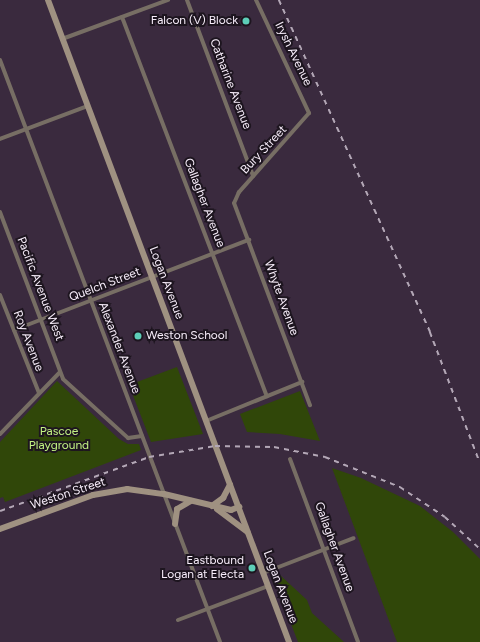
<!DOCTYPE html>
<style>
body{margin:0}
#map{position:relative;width:480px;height:642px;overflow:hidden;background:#3a2a3e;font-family:Figtree,sans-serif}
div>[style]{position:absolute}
.green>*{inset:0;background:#304709}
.street>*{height:4px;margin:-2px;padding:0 2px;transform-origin:2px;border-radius:2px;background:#776e64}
.secondary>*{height:6px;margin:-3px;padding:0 3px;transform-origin:3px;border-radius:3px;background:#9f9181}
.rail>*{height:1.5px;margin-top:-0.75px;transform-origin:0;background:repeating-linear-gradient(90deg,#b3a7b6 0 5px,transparent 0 10px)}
.dots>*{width:11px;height:11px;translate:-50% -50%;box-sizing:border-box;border:2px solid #1d151f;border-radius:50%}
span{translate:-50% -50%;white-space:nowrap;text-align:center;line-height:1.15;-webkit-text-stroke:4px #1d151f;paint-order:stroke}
.poi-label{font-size:12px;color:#f8eefb}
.right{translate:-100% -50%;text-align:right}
.left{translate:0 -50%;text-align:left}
.street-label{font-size:12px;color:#f8eefb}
.park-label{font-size:12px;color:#c2f283}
</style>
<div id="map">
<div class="green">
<div style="clip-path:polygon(177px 367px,203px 434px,151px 442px,129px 385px)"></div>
<div style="clip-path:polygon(57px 381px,119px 439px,128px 444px,139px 444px,141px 450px,5px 502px,3px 497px,0 498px,0 442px)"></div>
<div style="clip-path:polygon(300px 391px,320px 441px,280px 434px,247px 432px,240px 414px)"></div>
<div style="clip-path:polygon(332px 468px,361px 478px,420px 506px,453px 532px,480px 559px,480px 642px,397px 642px)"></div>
<div style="clip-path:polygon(280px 575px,307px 600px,312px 613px,344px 642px,298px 642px,273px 577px)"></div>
</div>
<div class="street">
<div style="left:187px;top:0;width:188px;rotate:69.4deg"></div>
<div style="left:256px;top:0;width:125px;rotate:64.9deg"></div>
<div style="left:309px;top:113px;width:106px;rotate:131.5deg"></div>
<div style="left:239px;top:192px;width:12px;rotate:114deg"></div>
<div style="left:234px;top:203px;width:216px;rotate:69.4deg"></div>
<div style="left:122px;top:17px;width:406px;rotate:69.1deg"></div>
<div style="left:62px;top:39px;width:113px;rotate:-20.2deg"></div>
<div style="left:0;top:60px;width:622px;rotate:69.29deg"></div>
<div style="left:0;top:139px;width:94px;rotate:-20.6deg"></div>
<div style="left:0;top:212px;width:178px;rotate:69.3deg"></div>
<div style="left:63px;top:379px;width:88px;rotate:42.2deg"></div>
<div style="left:128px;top:438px;width:14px;rotate:-8deg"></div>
<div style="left:0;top:295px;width:105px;rotate:68.3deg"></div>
<div style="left:14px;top:330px;width:252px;rotate:-21deg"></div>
<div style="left:206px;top:421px;width:104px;rotate:-22.1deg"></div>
<div style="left:0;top:434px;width:86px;rotate:-45.9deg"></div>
<div style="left:290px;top:459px;width:195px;rotate:69.6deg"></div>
<div style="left:263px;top:573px;width:97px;rotate:-21deg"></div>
<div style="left:178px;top:620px;width:96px;rotate:-20.7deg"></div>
</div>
<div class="secondary">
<div style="left:48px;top:0;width:686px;rotate:69.42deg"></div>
<div style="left:212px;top:506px;width:14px;rotate:-36deg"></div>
<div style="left:223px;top:498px;width:15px;rotate:-62deg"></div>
<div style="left:217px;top:509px;width:38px;rotate:37deg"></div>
<div style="left:175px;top:524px;width:15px;rotate:-82deg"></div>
<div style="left:177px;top:509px;width:16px;rotate:-30deg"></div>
<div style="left:0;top:529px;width:99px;rotate:-20.1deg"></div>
<div style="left:93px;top:495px;width:35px;rotate:-10deg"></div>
<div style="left:127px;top:489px;width:37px;rotate:8deg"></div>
<div style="left:164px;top:494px;width:69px;rotate:13.4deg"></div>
<div style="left:231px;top:510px;width:9px;rotate:-21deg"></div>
</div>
<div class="rail">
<div style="left:279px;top:0;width:365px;rotate:65.5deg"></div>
<div style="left:430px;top:332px;width:140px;rotate:69.1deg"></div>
<div style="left:0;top:511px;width:158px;rotate:-19.9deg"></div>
<div style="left:149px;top:457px;width:67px;rotate:-9.5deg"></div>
<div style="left:215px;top:446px;width:59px;rotate:1deg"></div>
<div style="left:274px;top:447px;width:52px;rotate:11.1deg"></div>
<div style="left:325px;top:457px;width:81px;rotate:21.8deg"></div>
<div style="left:400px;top:487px;width:54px;rotate:33.7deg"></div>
<div style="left:445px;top:517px;width:47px;rotate:42.4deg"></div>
</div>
<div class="dots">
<div style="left:246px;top:21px;background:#5dceb8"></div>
<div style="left:138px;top:336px;background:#5dceb8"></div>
<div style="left:252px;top:568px;background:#5dceb8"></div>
</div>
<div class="poi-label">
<span class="right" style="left:238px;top:21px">Falcon (V) Block</span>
<span class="left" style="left:146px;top:336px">Weston School</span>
<span class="right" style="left:244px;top:568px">Eastbound<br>Logan at Electa</span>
</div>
<div class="street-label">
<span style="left:293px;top:54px;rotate:64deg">Irysh Avenue</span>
<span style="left:230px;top:84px;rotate:69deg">Catharine Avenue</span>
<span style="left:264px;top:150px;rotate:-47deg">Bury Street</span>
<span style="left:204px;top:203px;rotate:69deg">Gallagher Avenue</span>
<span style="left:166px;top:283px;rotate:69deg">Logan Avenue</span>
<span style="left:105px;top:285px;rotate:-21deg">Quelch Street</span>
<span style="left:40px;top:289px;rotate:69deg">Pacific Avenue West</span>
<span style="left:281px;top:298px;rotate:70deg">Whyte Avenue</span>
<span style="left:28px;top:341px;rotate:69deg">Roy Avenue</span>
<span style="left:119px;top:348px;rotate:69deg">Alexander Avenue</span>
<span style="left:68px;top:494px;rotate:-18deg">Weston Street</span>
<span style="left:334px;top:547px;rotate:70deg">Gallagher Avenue</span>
<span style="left:280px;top:587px;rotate:69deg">Logan Avenue</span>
</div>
<div class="park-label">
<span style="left:59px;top:439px">Pascoe<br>Playground</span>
</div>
</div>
